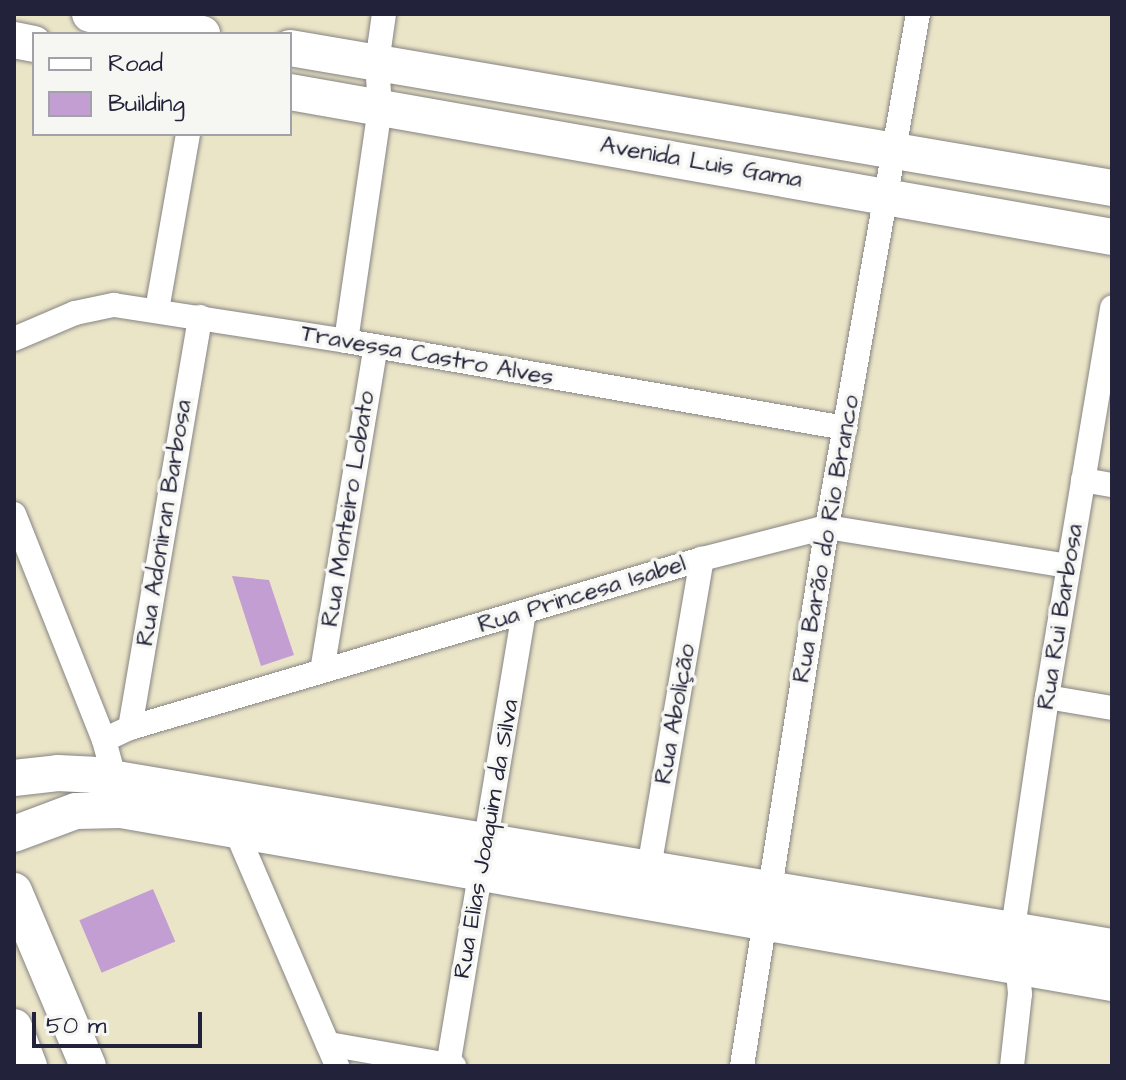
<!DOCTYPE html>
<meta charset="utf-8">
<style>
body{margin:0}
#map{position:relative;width:1126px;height:1080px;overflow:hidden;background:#ebe5c8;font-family:"Architects Daughter",sans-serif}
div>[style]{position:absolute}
.building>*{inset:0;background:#c39ed3;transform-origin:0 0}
.roads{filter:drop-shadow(0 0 2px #868482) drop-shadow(0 0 2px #868482)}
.street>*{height:24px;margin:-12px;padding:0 12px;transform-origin:12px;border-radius:12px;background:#fff}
.secondary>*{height:36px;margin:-18px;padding:0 18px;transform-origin:18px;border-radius:18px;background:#fff}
span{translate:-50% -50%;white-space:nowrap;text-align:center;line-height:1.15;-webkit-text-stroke:7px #f6f6f2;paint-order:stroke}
.street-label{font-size:24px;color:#22223b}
.frame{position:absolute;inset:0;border:16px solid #22223b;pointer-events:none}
.legend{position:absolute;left:32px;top:32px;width:260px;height:104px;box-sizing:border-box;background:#f6f6f2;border:2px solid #a1a1a9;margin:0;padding:10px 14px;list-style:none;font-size:24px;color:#22223b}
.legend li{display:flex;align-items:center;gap:16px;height:40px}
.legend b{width:40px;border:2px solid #a1a1a9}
.scale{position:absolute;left:32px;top:1012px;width:170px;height:36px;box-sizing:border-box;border:4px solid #22223b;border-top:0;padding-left:10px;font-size:24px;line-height:28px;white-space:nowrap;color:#22223b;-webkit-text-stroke:6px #f6f6f2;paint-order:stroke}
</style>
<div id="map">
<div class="building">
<div style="clip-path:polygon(232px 576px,269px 580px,294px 655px,261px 666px)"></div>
<div style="left:153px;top:889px;width:57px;height:80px;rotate:67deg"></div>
</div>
<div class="roads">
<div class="street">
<div style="left:157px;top:310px;width:179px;rotate:-80deg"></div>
<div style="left:14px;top:339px;width:66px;rotate:-23.1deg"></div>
<div style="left:75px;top:313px;width:40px;rotate:-12deg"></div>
<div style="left:114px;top:305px;width:235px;rotate:8.8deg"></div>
<div style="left:346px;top:341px;width:507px;rotate:9.89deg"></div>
<div style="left:346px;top:341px;width:236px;rotate:-81.7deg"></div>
<div style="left:380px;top:107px;width:44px;rotate:-93.9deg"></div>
<div style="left:377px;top:63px;width:49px;rotate:-81.9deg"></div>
<div style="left:1083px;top:480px;width:29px;rotate:10deg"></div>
<div style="left:14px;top:514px;width:243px;rotate:68.3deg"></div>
<div style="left:104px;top:740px;width:54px;rotate:74.9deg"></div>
<div style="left:322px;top:671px;width:329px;rotate:-80.6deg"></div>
<div style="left:1047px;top:697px;width:66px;rotate:9.6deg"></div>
<div style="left:130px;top:728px;width:417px;rotate:-80.3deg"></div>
<div style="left:104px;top:740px;width:29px;rotate:-25deg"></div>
<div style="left:130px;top:728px;width:596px;rotate:-16.46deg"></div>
<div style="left:702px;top:559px;width:129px;rotate:-14.4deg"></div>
<div style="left:827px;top:527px;width:245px;rotate:9.2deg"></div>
<div style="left:236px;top:831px;width:256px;rotate:66.7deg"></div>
<div style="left:649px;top:868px;width:314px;rotate:-80.3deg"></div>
<div style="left:1013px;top:928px;width:233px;rotate:-81.6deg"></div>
<div style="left:1047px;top:697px;width:395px;rotate:-80.5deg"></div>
<div style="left:328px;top:1044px;width:128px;rotate:9.9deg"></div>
<div style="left:448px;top:1066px;width:459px;rotate:-80.5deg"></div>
<div style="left:742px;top:1066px;width:546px;rotate:-81.04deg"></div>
<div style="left:827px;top:527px;width:521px;rotate:-79.94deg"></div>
<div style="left:1012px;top:1066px;width:72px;rotate:-83.7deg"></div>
<div style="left:1020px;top:994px;width:25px;rotate:-95deg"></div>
</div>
<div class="secondary">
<div style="left:90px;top:14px;width:114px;rotate:10.1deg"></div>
<div style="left:14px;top:40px;width:20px;rotate:11deg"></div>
<div style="left:290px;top:48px;width:834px;rotate:9.67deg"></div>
<div style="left:290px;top:92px;width:835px;rotate:10deg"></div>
<div style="left:14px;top:778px;width:44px;rotate:-6.5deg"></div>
<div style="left:58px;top:773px;width:35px;rotate:3deg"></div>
<div style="left:93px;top:775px;width:1033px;rotate:9.58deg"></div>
<div style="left:14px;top:834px;width:66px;rotate:-20.4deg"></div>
<div style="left:76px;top:811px;width:45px;rotate:-1.3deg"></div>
<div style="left:121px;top:810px;width:1006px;rotate:9.9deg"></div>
<div style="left:14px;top:891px;width:190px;rotate:67.1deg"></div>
<div style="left:14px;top:1027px;width:42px;rotate:69deg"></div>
</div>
</div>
<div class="street-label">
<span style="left:701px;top:163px;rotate:10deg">Avenida Luis Gama</span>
<span style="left:427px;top:356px;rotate:10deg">Travessa Castro Alves</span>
<span style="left:349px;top:509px;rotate:-81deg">Rua Monteiro Lobato</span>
<span style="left:165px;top:523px;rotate:-81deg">Rua Adoniran Barbosa</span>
<span style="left:827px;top:539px;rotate:-80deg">Rua Barão do Rio Branco</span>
<span style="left:582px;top:595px;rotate:-17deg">Rua Princesa Isabel</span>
<span style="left:1061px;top:617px;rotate:-81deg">Rua Rui Barbosa</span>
<span style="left:676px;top:714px;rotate:-80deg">Rua Abolição</span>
<span style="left:487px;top:839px;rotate:-80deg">Rua Elias Joaquim da Silva</span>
</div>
<div class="frame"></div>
<ul class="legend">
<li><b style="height:10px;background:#fff"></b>Road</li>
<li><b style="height:22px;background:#c39ed3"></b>Building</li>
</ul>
<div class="scale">50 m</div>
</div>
